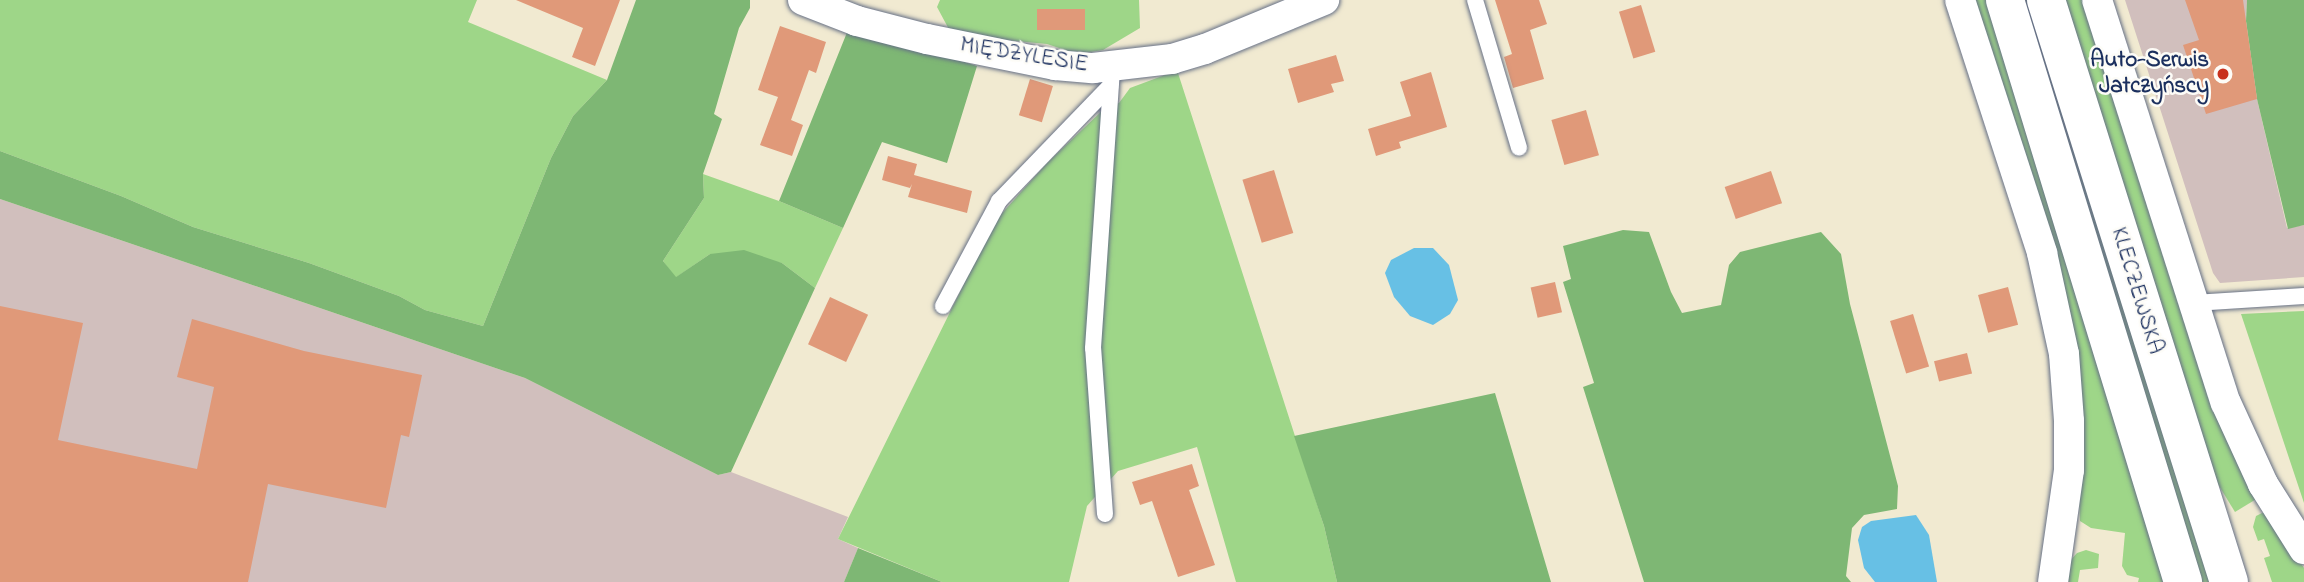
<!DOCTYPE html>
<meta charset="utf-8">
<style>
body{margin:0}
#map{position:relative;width:2304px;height:582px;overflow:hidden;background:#f1ead1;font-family:"Indie Flower",sans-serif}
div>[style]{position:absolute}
.industrial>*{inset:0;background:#d1bfbd}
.green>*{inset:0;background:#9ed688}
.forest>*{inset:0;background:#7eb774}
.water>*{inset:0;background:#67c0e5}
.building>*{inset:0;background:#e09979;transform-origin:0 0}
.roads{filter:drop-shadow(0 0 2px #667086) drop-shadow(0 0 2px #667086)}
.lane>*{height:16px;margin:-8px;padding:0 8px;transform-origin:8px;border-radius:8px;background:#fff}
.street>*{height:30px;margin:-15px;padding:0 15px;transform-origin:15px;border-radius:15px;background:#fff}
.secondary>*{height:38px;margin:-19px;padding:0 19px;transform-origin:19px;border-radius:19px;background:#fff}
.dots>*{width:19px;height:19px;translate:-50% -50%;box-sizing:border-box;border:4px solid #fdfcf7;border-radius:50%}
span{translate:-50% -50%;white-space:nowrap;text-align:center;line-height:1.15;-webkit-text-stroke:5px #fdfcf7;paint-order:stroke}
.street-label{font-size:23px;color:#1b2f5e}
.poi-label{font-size:23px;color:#1b2f5e;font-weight:700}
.right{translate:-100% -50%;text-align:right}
</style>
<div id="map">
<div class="industrial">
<div style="clip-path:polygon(2125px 0,2247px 0,2246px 21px,2257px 99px,2287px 228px,2304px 225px,2304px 277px,2220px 283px,2213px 273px)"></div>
<div style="clip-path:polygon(0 199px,525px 378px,718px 475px,731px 472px,848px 517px,838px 539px,858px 548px,844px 582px,0 582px)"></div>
</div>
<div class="green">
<div style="clip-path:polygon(0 0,477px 0,468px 22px,607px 80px,573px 116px,551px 158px,483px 326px,425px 310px,399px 296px,309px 263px,193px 227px,121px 196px,0 151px)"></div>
<div style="clip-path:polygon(940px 0,1139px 0,1140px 28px,1103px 50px,1077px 54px,1047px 44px,952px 35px,937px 7px)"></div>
<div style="clip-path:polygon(1973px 0,1990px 0,2168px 582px,2138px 582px,2139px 578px,2127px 575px,2122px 566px,2125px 533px,2091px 528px,2080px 521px,2079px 489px)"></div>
<div style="clip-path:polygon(2021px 0,2031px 0,2211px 582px,2199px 582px)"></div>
<div style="clip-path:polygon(2062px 0,2085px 0,2258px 498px,2235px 512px,2205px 463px)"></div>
<div style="clip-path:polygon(1173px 72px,1178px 73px,1324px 526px,1337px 582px,1236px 582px,1197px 447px,1118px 471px,1087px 506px,1069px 582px,942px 582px,838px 539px,995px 221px,1048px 162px,1104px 109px,1119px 103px,1130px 88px)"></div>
<div style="clip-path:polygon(703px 174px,779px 201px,843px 228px,815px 288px,782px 263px,710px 254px,675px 278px,663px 261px,704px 198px)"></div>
<div style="clip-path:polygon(2304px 311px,2304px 503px,2241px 314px)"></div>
<div style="clip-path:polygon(2262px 513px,2267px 514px,2304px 568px,2304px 582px,2272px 582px,2264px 558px,2270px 556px,2264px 539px,2258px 541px,2253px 527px,2256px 516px)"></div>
<div style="clip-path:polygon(2086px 550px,2099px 554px,2098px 568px,2080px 570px,2078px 582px,2065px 582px,2069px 562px,2077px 553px)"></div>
</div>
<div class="forest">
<div style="clip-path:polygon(636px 0,750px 0,750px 8px,739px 28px,714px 114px,722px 119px,703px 174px,704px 198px,663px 261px,676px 277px,710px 254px,744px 250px,782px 263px,815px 288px,731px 472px,718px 475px,525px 378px,0 199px,0 151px,121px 196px,193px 227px,309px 263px,399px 296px,425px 310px,483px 326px,551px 158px,573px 116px,607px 80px)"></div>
<div style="clip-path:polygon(2247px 0,2304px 0,2304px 225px,2288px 229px,2257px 99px,2246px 21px)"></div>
<div style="clip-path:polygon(850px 25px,977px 66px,947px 163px,882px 142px,843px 228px,779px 201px)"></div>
<div style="clip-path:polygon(1623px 230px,1649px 232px,1671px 292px,1682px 313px,1721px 305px,1729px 265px,1740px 252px,1821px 232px,1841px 254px,1850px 304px,1898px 486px,1897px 509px,1864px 515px,1852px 528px,1846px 576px,1851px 582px,1644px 582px,1583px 387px,1594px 383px,1563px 282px,1571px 279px,1563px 246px)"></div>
<div style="clip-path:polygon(1495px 393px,1551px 582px,1337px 582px,1324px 526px,1294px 436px)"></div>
<div style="clip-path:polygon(858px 548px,942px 582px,844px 582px)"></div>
</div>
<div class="water">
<div style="clip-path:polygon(1414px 248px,1433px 248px,1449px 265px,1458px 300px,1450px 314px,1433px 325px,1410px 316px,1394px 297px,1385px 273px,1391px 260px)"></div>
<div style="clip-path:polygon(1916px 515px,1929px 535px,1937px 582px,1875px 582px,1864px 568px,1858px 540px,1862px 527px,1871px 521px)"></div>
</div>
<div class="building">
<div style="clip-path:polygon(516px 0,620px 0,595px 66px,572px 57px,583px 28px)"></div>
<div style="clip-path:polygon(1495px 0,1539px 0,1547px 24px,1530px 30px,1544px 79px,1513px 88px,1504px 57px,1512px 54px)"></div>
<div style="clip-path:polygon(2185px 0,2243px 0,2257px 99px,2206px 114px,2183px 45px,2199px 40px)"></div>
<div style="left:1641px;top:5px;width:49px;height:23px;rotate:73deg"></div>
<div style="left:1085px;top:9px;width:21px;height:48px;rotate:90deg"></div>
<div style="clip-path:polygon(780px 26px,826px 42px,816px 73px,809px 70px,791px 120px,803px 125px,792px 156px,760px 145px,778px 97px,758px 90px)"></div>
<div style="clip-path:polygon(1336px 55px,1344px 81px,1331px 84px,1334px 92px,1298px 103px,1288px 69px)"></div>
<div style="clip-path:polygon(1431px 72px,1447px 127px,1399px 142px,1401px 148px,1376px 156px,1368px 129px,1411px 116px,1400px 82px)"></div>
<div style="left:1030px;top:79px;width:24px;height:38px;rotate:17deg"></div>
<div style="left:1586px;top:110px;width:47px;height:36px;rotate:74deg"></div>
<div style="clip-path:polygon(888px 156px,917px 164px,914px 175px,972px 191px,967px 213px,908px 197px,912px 184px,910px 188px,882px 180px)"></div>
<div style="left:1274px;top:170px;width:66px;height:33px;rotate:73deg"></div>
<div style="left:1771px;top:171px;width:34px;height:49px;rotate:71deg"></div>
<div style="left:1555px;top:282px;width:31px;height:25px;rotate:77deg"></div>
<div style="left:2008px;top:287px;width:39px;height:31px;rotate:75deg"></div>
<div style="left:830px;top:297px;width:42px;height:52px;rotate:25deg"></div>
<div style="clip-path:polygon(0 306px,83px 323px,58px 440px,197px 469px,214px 387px,177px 377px,192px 319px,304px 351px,422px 375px,409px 437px,401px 435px,386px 508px,268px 484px,248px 582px,0 582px)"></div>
<div style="left:1913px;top:314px;width:55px;height:24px;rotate:73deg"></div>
<div style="left:1967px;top:353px;width:21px;height:34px;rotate:76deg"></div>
<div style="clip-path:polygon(1192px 464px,1199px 486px,1189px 490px,1215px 565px,1178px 577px,1152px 501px,1140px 505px,1132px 482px)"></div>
</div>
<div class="roads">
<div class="lane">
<div style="left:1475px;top:0;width:154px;rotate:73.4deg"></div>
<div style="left:2194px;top:303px;width:110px;rotate:-3.6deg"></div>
<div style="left:943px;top:306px;width:119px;rotate:-61.9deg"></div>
<div style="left:999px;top:201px;width:160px;rotate:-46deg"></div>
<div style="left:1105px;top:514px;width:166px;rotate:-94.1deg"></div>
<div style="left:1093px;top:348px;width:282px;rotate:-86.1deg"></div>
</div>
<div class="street">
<div style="left:803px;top:0;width:58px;rotate:21.3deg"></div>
<div style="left:857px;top:21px;width:72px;rotate:14.4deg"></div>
<div style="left:927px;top:39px;width:131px;rotate:11.5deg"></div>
<div style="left:1055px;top:65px;width:38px;rotate:5deg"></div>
<div style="left:1093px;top:68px;width:80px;rotate:-6.5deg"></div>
<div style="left:1172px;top:59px;width:34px;rotate:-17deg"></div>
<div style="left:1205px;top:49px;width:129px;rotate:-22.4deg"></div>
<div style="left:1960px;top:0;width:266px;rotate:72deg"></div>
<div style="left:2042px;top:253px;width:103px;rotate:77.7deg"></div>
<div style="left:2064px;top:354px;width:67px;rotate:85.7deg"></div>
<div style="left:2069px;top:421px;width:49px;rotate:90deg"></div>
<div style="left:2069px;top:470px;width:113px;rotate:98.1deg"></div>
<div style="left:2097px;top:0;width:423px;rotate:72.3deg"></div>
<div style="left:2226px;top:403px;width:89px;rotate:65.4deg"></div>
<div style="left:2263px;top:484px;width:77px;rotate:57.8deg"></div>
</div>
<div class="secondary">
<div style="left:2005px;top:0;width:609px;rotate:72.99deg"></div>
<div style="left:2046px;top:0;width:610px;rotate:72.55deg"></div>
</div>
</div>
<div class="dots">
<div style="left:2223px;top:74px;background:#c8321e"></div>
</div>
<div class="street-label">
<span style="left:1024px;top:56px;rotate:9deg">MIĘDZYLESIE</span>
<span style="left:2136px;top:291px;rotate:73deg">KLECZEWSKA</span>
</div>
<div class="poi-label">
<span class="right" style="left:2209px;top:74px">Auto-Serwis<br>Jatczyńscy</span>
</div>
</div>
